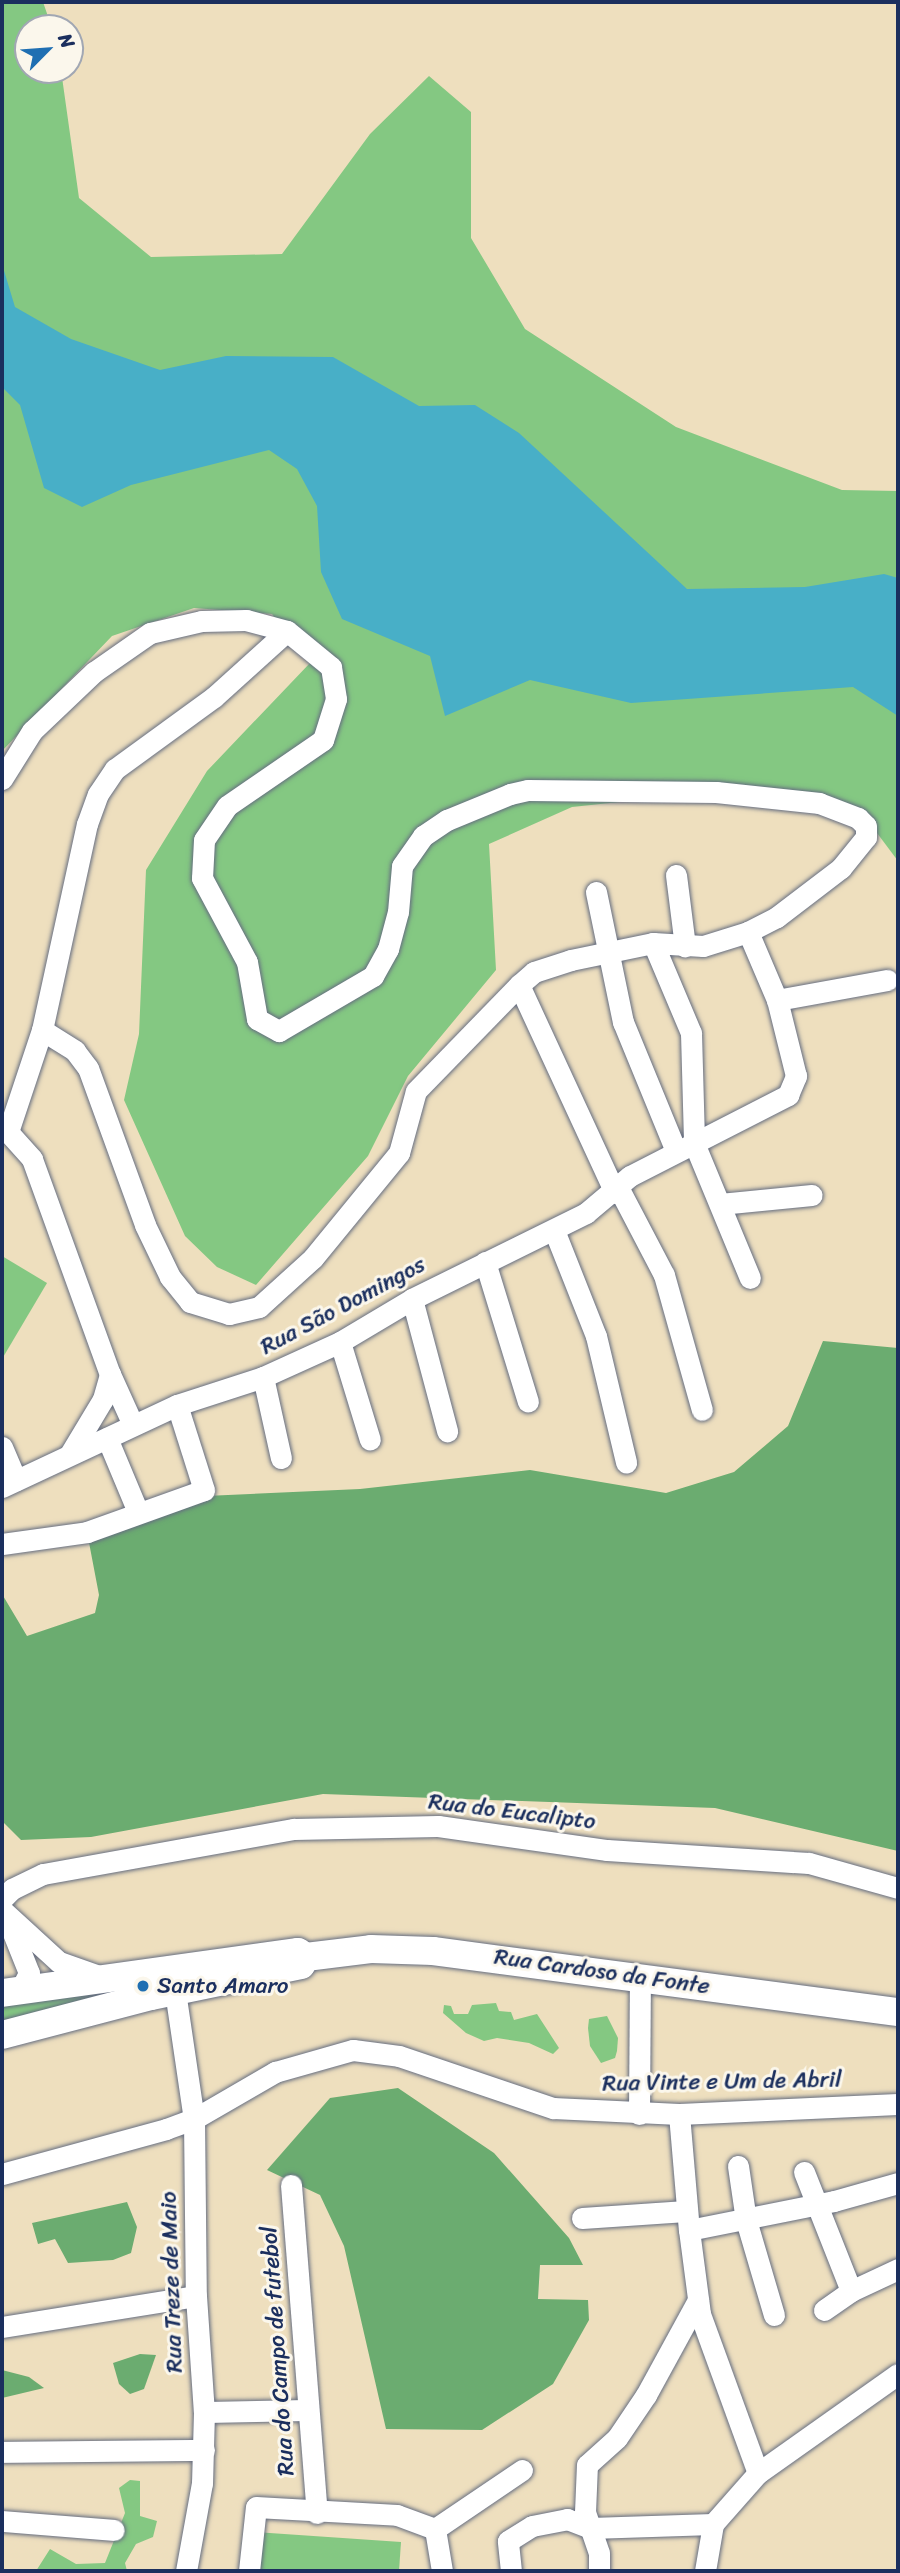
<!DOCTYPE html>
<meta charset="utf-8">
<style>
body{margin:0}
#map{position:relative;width:900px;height:2573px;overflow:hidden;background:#eedfbe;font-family:Sriracha,sans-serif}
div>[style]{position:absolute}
.green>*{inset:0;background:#84c882}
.forest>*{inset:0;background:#6bac70}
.water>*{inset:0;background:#48afc7}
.roads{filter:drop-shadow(0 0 2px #656d80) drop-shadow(0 0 2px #656d80)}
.minor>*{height:21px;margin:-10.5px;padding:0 10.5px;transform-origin:10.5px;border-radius:10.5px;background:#fff}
.major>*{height:28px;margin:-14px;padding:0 14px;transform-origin:14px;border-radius:14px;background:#fff}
.dots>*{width:19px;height:19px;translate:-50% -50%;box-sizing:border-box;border:4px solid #fbf7ec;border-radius:50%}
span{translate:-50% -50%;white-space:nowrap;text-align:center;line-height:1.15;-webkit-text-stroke:6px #fbf7ec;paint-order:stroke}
.street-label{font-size:23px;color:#1b2f5e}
.poi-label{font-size:23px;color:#1b2f5e}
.left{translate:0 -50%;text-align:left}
.frame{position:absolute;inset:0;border:4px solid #1b2f5e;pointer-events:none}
.north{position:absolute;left:14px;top:14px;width:70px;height:70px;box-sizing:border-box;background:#fbf7ec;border:2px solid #a1a7b3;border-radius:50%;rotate:65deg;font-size:19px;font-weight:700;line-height:28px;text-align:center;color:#1b2f5e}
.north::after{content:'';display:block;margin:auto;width:24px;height:32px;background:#1f6fb2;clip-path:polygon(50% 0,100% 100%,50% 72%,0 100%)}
</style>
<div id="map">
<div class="green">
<div style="clip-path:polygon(2px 2px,43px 2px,52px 28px,28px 28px,28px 70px,61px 70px,79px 198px,151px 257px,282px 254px,370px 134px,429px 76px,471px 112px,471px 238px,525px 329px,676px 427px,842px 490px,898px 491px,898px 861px,865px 817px,733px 790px,572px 807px,489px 844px,496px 970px,408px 1076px,368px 1156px,256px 1285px,217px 1267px,185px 1236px,124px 1100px,139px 1034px,146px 870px,207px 771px,310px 663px,272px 614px,194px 608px,112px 636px,2px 751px)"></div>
<div style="clip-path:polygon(2px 1256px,47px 1283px,2px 1359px)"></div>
<div style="clip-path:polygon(150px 1980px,2px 2029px,2px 1998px)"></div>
<div style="clip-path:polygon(496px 2003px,499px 2011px,511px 2012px,514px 2020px,537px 2014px,559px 2048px,553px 2054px,529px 2043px,497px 2038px,484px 2041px,466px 2033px,443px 2013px,444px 2005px,451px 2006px,454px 2014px,468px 2014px,472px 2005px)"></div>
<div style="clip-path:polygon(607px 2016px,618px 2038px,617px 2051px,615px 2058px,601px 2063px,590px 2046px,588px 2028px,589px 2019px)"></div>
<div style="clip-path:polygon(130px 2480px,140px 2481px,140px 2516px,157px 2521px,153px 2537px,136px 2544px,125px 2563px,127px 2571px,36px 2571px,50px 2549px,76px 2564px,105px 2563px,125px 2513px,119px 2488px)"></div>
<div style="clip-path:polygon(255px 2532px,401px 2542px,399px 2571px,251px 2571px)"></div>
</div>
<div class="forest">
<div style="clip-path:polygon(823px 1341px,898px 1348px,898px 1851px,715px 1808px,323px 1794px,91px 1837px,21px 1840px,2px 1821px,2px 1594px,27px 1636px,95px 1613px,99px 1595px,87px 1532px,183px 1497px,360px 1489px,530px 1470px,666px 1493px,734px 1472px,788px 1426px)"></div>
<div style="clip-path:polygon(398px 2088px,494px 2153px,569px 2238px,583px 2265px,540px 2265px,538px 2299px,588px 2300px,589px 2320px,553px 2384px,482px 2430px,386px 2429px,344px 2246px,320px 2195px,267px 2170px,330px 2098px)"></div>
<div style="clip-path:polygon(127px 2202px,137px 2227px,131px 2253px,113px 2260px,68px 2263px,55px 2239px,38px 2244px,32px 2223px)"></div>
<div style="clip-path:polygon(140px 2354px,156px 2355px,144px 2389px,130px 2394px,119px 2384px,113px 2363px)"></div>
<div style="clip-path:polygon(2px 2370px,29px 2377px,44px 2388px,2px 2398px)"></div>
</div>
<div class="water">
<div style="clip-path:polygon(2px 264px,15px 307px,71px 339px,160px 370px,226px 356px,333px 357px,419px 406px,475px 405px,519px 433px,687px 589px,805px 587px,884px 574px,898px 578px,898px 716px,853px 687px,631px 703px,530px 680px,445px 716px,430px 656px,342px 619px,321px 572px,317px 506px,297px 469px,269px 450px,131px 485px,82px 507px,44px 488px,20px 405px,2px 387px)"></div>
</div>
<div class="roads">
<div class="minor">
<div style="left:2px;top:779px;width:57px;rotate:-58deg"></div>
<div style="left:32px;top:731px;width:86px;rotate:-43.6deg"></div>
<div style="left:94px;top:672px;width:68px;rotate:-34.9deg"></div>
<div style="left:150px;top:633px;width:53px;rotate:-13deg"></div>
<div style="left:202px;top:621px;width:44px;rotate:-1.3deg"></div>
<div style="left:246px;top:620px;width:42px;rotate:15deg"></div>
<div style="left:287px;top:631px;width:57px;rotate:39.3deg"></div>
<div style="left:331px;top:667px;width:32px;rotate:81deg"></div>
<div style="left:336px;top:699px;width:43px;rotate:107.6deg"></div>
<div style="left:323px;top:740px;width:116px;rotate:145.5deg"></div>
<div style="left:227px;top:806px;width:41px;rotate:124.1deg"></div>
<div style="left:204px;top:840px;width:38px;rotate:93deg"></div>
<div style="left:202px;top:878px;width:95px;rotate:61.8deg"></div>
<div style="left:247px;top:962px;width:58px;rotate:80deg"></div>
<div style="left:257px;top:1019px;width:25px;rotate:29deg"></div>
<div style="left:279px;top:1031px;width:109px;rotate:-30.3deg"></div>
<div style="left:373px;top:976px;width:31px;rotate:-61deg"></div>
<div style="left:388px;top:949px;width:38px;rotate:-75deg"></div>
<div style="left:398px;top:912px;width:46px;rotate:-85deg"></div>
<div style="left:402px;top:866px;width:37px;rotate:-55deg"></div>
<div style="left:423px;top:836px;width:29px;rotate:-34deg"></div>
<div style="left:447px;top:820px;width:68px;rotate:-22.4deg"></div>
<div style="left:510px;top:794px;width:18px;rotate:-13deg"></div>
<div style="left:528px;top:790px;width:188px;rotate:0.6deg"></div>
<div style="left:716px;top:792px;width:104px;rotate:6.1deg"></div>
<div style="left:819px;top:803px;width:42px;rotate:21deg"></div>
<div style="left:858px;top:818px;width:11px;rotate:45deg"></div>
<div style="left:866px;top:826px;width:11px;rotate:90deg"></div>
<div style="left:866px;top:837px;width:40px;rotate:129deg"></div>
<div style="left:841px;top:868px;width:81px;rotate:142.6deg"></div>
<div style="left:777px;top:917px;width:33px;rotate:153deg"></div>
<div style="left:748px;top:932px;width:47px;rotate:162.7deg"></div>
<div style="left:703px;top:946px;width:50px;rotate:-176.6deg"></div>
<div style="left:653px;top:943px;width:84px;rotate:168.3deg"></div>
<div style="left:571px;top:960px;width:39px;rotate:162deg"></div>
<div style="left:534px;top:972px;width:20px;rotate:139deg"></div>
<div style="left:519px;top:985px;width:229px;rotate:65.2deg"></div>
<div style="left:676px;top:875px;width:72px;rotate:82.8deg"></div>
<div style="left:596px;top:892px;width:133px;rotate:78.3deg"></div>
<div style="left:623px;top:1022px;width:139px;rotate:67.7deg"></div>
<div style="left:653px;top:943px;width:98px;rotate:67.1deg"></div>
<div style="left:691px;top:1033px;width:110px;rotate:88.4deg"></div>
<div style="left:694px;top:1143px;width:146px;rotate:67.5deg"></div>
<div style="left:777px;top:1000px;width:112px;rotate:-10.3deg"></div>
<div style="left:42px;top:1030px;width:39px;rotate:32deg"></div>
<div style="left:75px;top:1051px;width:21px;rotate:53deg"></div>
<div style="left:88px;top:1068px;width:167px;rotate:70deg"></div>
<div style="left:145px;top:1225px;width:58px;rotate:64.3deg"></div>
<div style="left:170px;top:1277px;width:32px;rotate:51deg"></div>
<div style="left:190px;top:1302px;width:41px;rotate:17.1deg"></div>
<div style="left:229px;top:1314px;width:31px;rotate:-13deg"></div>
<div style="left:259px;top:1307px;width:73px;rotate:-42.2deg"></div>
<div style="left:313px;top:1258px;width:136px;rotate:-50.7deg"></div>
<div style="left:399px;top:1153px;width:64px;rotate:-74.7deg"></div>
<div style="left:416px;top:1091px;width:148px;rotate:-45.8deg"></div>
<div style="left:2px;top:1132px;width:6px"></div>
<div style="left:8px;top:1132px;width:36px;rotate:48deg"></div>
<div style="left:32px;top:1159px;width:229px;rotate:70.1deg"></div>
<div style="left:110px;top:1374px;width:56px;rotate:65.7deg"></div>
<div style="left:8px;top:1132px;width:108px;rotate:-71.6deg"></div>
<div style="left:42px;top:1030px;width:211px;rotate:-77.7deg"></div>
<div style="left:87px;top:824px;width:32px;rotate:-70deg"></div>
<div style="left:98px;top:794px;width:30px;rotate:-56deg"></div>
<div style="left:115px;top:769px;width:122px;rotate:-36deg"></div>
<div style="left:214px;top:697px;width:98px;rotate:-42.1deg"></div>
<div style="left:619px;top:1189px;width:97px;rotate:62.4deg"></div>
<div style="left:664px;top:1275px;width:140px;rotate:74.3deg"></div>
<div style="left:720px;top:1204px;width:92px;rotate:-5.6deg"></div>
<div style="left:554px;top:1230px;width:114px;rotate:68.4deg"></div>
<div style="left:596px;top:1336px;width:130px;rotate:76.6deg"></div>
<div style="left:485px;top:1262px;width:146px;rotate:72.9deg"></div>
<div style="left:412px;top:1299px;width:137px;rotate:75.1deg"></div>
<div style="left:340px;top:1342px;width:102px;rotate:73deg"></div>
<div style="left:263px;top:1377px;width:83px;rotate:77.5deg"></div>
<div style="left:107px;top:1438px;width:80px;rotate:67.3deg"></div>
<div style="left:2px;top:1447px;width:36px;rotate:67deg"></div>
<div style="left:70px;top:1454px;width:64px;rotate:-59deg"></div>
<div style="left:103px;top:1399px;width:26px;rotate:-74deg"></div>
<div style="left:2px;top:1487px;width:193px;rotate:-25.1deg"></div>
<div style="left:177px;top:1405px;width:90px;rotate:-18deg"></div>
<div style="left:263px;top:1377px;width:85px;rotate:-24.4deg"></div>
<div style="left:340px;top:1342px;width:84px;rotate:-30.8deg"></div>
<div style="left:412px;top:1299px;width:194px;rotate:-26.3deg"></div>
<div style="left:586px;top:1213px;width:57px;rotate:-40.1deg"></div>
<div style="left:630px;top:1176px;width:178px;rotate:-27.1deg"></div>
<div style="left:788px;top:1095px;width:21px;rotate:-67deg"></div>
<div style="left:796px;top:1076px;width:78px;rotate:-104deg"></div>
<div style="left:777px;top:1000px;width:74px;rotate:-113.1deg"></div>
<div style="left:2px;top:1544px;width:86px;rotate:-8deg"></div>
<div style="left:87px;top:1532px;width:124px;rotate:-19.7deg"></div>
<div style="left:204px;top:1490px;width:89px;rotate:-107.6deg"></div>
<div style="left:2px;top:1899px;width:14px;rotate:-45deg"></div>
<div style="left:12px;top:1889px;width:34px;rotate:-26deg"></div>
<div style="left:43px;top:1874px;width:255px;rotate:-10.2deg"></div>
<div style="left:294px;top:1829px;width:144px;rotate:-1.2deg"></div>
<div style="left:438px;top:1826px;width:171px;rotate:8.1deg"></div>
<div style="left:607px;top:1850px;width:202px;rotate:3.7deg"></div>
<div style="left:809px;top:1863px;width:92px;rotate:15.7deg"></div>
<div style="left:2px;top:1910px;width:77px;rotate:42.4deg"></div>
<div style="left:59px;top:1962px;width:42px;rotate:19.3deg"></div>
<div style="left:9px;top:1923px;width:54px;rotate:68.2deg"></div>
<div style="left:29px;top:1973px;width:20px;rotate:117deg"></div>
<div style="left:175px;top:1991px;width:129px;rotate:81.6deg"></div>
<div style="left:194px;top:2119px;width:177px;rotate:89.4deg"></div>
<div style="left:196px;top:2296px;width:116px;rotate:86.1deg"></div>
<div style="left:204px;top:2412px;width:71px;rotate:91.6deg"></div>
<div style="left:202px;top:2483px;width:89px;rotate:100.3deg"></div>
<div style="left:639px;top:2114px;width:137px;rotate:-89.6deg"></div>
<div style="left:679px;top:2114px;width:116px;rotate:85.1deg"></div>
<div style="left:689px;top:2230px;width:148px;rotate:-11.3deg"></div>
<div style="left:834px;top:2201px;width:66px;rotate:-15.7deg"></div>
<div style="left:738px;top:2166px;width:55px;rotate:81.6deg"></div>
<div style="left:746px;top:2220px;width:99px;rotate:73.6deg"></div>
<div style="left:804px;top:2172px;width:128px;rotate:68.4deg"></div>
<div style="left:2px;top:2174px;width:170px;rotate:-15.3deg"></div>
<div style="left:166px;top:2129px;width:30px;rotate:-20deg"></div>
<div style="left:194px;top:2119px;width:94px;rotate:-30.1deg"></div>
<div style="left:275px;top:2072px;width:81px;rotate:-15.8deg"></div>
<div style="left:353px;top:2050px;width:46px;rotate:7.4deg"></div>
<div style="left:399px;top:2056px;width:163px;rotate:18.7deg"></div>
<div style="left:553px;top:2108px;width:126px;rotate:2.7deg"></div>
<div style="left:679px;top:2114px;width:219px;rotate:-2.6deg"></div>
<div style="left:291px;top:2185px;width:329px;rotate:85.5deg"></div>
<div style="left:582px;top:2218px;width:104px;rotate:-3.9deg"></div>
<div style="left:689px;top:2230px;width:85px;rotate:82.5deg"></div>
<div style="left:700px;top:2314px;width:169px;rotate:70deg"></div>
<div style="left:824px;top:2310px;width:33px;rotate:-35deg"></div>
<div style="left:851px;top:2291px;width:52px;rotate:-25.1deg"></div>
<div style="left:2px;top:2327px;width:196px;rotate:-9.1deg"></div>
<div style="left:204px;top:2412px;width:104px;rotate:-1.1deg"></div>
<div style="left:2px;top:2452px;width:202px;rotate:-0.6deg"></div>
<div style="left:2px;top:2521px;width:112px;rotate:4.6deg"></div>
<div style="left:435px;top:2529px;width:105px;rotate:-34.1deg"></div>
<div style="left:435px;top:2529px;width:43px;rotate:80.5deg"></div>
<div style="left:249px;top:2571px;width:64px;rotate:-83.8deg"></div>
<div style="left:256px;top:2507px;width:141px;rotate:3.2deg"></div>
<div style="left:397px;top:2515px;width:40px;rotate:20.2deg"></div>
<div style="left:511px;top:2571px;width:30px;rotate:-96deg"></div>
<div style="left:508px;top:2541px;width:28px;rotate:-32deg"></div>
<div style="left:532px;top:2526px;width:36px;rotate:-11deg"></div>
<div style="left:567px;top:2519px;width:25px;rotate:21deg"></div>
<div style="left:590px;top:2528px;width:123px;rotate:-1.9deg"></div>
<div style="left:599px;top:2571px;width:18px;rotate:-90deg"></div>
<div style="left:599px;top:2553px;width:43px;rotate:-108.9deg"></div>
<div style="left:585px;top:2512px;width:47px;rotate:-87.6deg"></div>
<div style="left:587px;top:2465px;width:40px;rotate:-42deg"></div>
<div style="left:617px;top:2438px;width:52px;rotate:-56deg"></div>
<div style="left:646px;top:2395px;width:108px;rotate:-61.3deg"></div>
<div style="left:705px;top:2571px;width:48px;rotate:-80.3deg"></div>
<div style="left:713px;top:2524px;width:68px;rotate:-48.6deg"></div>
<div style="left:758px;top:2473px;width:171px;rotate:-35.3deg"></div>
</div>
<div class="major">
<div style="left:306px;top:1957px;width:65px;rotate:-7deg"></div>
<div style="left:371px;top:1949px;width:62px;rotate:1.8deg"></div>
<div style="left:433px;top:1951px;width:469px;rotate:7.5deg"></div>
<div style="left:2px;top:1993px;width:299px;rotate:-7.9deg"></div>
<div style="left:298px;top:1952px;width:9px;rotate:32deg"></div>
<div style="left:306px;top:1957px;width:9px;rotate:122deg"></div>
<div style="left:301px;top:1965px;width:153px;rotate:168.3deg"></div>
<div style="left:151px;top:1996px;width:154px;rotate:165.3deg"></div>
</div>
</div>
<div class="dots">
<div style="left:143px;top:1986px;background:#1f6fb2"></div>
</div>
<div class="street-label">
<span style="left:343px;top:1306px;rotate:-28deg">Rua São Domingos</span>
<span style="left:512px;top:1812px;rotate:7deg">Rua do Eucalipto</span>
<span style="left:602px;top:1972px;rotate:8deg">Rua Cardoso da Fonte</span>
<span style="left:722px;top:2082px;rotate:-1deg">Rua Vinte e Um de Abril</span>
<span style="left:172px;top:2282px;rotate:-92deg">Rua Treze de Maio</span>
<span style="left:278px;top:2351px;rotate:-94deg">Rua do Campo de futebol</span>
</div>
<div class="poi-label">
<span class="left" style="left:157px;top:1986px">Santo Amaro</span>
</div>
<div class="frame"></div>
<div class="north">N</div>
</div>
